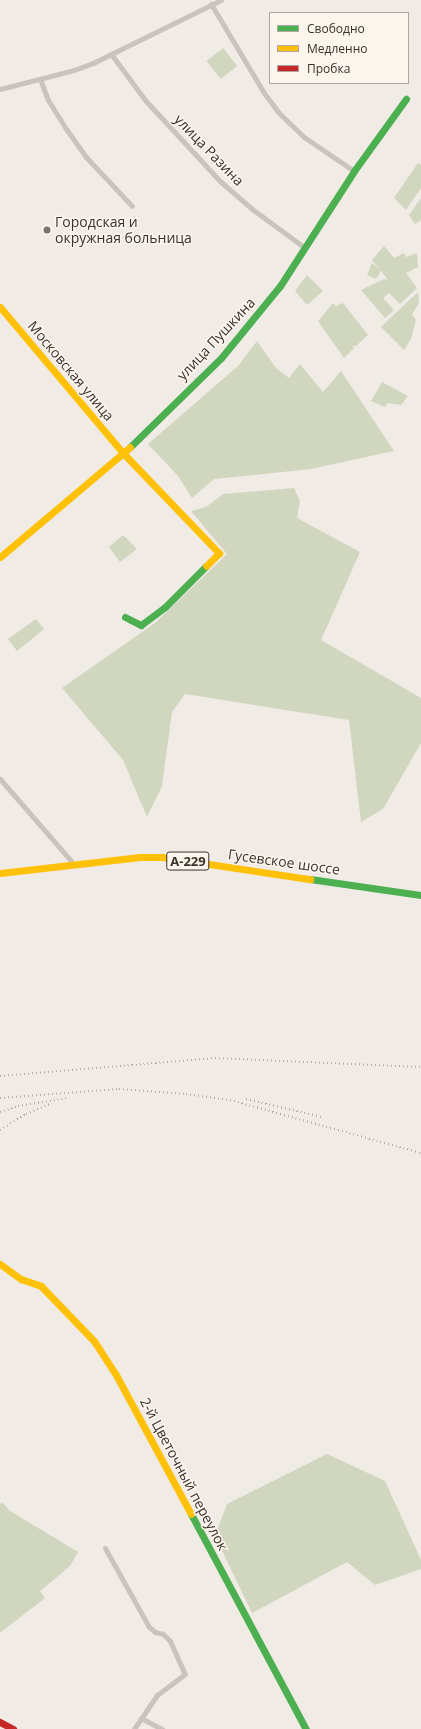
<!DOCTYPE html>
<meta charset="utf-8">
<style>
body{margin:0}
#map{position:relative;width:421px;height:1729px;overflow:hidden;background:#f0ebe5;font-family:"Open Sans",sans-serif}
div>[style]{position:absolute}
.green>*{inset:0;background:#d1d6bf;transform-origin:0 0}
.street>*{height:5px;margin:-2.5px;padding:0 2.5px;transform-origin:2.5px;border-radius:2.5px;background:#c9c3be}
.fast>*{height:7px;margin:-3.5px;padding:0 3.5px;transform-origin:3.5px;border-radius:3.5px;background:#4caf50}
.slow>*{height:7px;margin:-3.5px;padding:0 3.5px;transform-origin:3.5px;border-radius:3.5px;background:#ffc107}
.jam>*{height:7px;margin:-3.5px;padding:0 3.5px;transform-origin:3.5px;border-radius:3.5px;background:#c62828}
.rail>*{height:2px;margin-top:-1px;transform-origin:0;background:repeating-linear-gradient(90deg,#b1aca8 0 1px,transparent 0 4px)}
.dots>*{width:11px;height:11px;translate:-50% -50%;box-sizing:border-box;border:2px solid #fbf5ee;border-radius:50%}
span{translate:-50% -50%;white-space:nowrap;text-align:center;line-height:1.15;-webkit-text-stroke:3px #fbf5ee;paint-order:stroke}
.shield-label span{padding:1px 3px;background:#fbf5ee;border:1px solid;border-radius:3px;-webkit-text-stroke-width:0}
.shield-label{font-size:13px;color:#3b302b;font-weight:700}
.street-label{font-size:14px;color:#3b302b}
.poi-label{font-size:14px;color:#3b302b}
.left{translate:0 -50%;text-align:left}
.legend{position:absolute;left:269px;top:12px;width:140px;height:72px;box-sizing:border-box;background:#fbf5ee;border:1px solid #aea6a0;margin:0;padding:5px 7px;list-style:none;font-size:12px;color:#3b302b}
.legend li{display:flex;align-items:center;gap:8px;height:20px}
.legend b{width:20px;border:1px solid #aea6a0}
</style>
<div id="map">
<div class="green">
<div style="left:223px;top:48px;width:23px;height:21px;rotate:52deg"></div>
<div style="clip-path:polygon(418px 163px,421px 165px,421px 188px,406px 210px,394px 198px)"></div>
<div style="clip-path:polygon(421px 198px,421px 220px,415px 224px,409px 215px)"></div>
<div style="clip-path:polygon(384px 246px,394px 258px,404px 253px,406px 257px,417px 253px,418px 267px,406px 273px,417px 288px,400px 304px,389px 293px,383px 298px,394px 310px,385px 318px,361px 290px,384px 279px,388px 280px,381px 271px,376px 279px,367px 275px,372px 263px,379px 269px,372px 260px)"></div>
<div style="clip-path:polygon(307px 275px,323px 291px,307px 305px,295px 291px)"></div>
<div style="clip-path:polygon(418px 292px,419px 303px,412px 314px,416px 320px,411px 339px,404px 350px,381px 327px)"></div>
<div style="clip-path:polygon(333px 303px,336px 306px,343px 303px,368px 335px,356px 346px,352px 346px,354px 348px,344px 358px,318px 321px)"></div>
<div style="clip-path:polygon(257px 341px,276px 368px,289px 378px,300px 364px,323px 392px,341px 371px,394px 451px,311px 469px,214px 479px,192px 498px,178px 476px,148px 444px,238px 366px)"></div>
<div style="clip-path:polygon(382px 382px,408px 396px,401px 405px,388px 403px,385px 407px,371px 401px)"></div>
<div style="clip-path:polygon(294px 488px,300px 501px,297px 518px,360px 552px,321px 640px,421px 698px,421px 743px,383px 809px,361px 822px,349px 720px,185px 694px,172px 712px,162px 786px,147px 817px,123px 760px,62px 688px,155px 623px,227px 554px,191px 511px,206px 507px,223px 494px)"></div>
<div style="clip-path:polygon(123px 535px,137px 549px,120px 562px,109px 547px)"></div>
<div style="clip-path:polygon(36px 619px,44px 629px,17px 651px,8px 639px)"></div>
<div style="clip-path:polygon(327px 1454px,385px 1481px,421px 1560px,421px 1569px,375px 1585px,347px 1562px,252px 1613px,215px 1536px,227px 1504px)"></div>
<div style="clip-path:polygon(2px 1502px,10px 1511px,78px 1552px,70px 1566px,40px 1591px,45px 1598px,0 1633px,0 1504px)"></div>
</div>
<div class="street">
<div style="left:211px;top:4px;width:104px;rotate:59.2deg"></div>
<div style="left:264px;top:93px;width:25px;rotate:53deg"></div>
<div style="left:279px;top:113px;width:35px;rotate:44deg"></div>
<div style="left:304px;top:137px;width:60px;rotate:34.2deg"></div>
<div style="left:111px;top:54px;width:57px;rotate:53.5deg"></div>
<div style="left:145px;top:100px;width:112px;rotate:47.2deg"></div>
<div style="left:221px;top:182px;width:41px;rotate:41.1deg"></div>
<div style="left:252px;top:209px;width:66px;rotate:36.3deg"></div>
<div style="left:40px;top:79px;width:22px;rotate:69deg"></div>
<div style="left:48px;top:100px;width:36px;rotate:58deg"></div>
<div style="left:67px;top:130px;width:33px;rotate:55deg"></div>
<div style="left:86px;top:157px;width:67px;rotate:46.8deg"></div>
<div style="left:0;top:89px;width:76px;rotate:-14.4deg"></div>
<div style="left:74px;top:70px;width:20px;rotate:-20deg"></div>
<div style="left:93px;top:63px;width:143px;rotate:-26.2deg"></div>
<div style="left:0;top:779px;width:113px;rotate:49deg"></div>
<div style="left:105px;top:1548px;width:90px;rotate:60.9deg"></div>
<div style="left:149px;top:1627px;width:8px;rotate:40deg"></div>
<div style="left:155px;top:1632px;width:8px;rotate:14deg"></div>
<div style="left:163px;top:1634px;width:10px;rotate:45deg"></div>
<div style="left:170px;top:1641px;width:36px;rotate:66deg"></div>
<div style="left:185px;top:1674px;width:35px;rotate:143deg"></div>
<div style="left:157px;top:1695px;width:41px;rotate:124.1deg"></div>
<div style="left:141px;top:1718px;width:24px;rotate:28deg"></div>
</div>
<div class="fast">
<div style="left:130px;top:447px;width:127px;rotate:-44.4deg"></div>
<div style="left:221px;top:358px;width:93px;rotate:-50.7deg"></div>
<div style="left:280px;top:286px;width:137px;rotate:-57.2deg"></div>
<div style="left:354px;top:171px;width:89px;rotate:-54.2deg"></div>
<div style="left:125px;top:617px;width:18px;rotate:27deg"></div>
<div style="left:141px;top:625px;width:30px;rotate:-37deg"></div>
<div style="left:165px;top:607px;width:58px;rotate:-45deg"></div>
<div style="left:310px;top:879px;width:112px;rotate:8.2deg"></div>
<div style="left:191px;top:1514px;width:244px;rotate:61.9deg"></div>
</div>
<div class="slow">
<div style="left:0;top:307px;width:191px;rotate:49.9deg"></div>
<div style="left:123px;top:453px;width:139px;rotate:46.2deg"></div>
<div style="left:219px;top:553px;width:18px;rotate:135deg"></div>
<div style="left:0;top:557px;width:170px;rotate:-40.2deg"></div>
<div style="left:0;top:873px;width:141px;rotate:-6.5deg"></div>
<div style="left:140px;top:857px;width:22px"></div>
<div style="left:162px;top:857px;width:150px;rotate:8.5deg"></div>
<div style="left:0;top:1264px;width:26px;rotate:36deg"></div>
<div style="left:21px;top:1279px;width:21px;rotate:19deg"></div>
<div style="left:41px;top:1286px;width:76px;rotate:46.1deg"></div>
<div style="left:94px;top:1341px;width:38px;rotate:57deg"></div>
<div style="left:115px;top:1373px;width:160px;rotate:61.7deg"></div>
</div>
<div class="jam">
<div style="left:0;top:1722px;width:15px;rotate:28deg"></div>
</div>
<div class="rail">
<div style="left:0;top:1076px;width:216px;rotate:-4.8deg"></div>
<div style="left:215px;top:1058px;width:206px;rotate:2.5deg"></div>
<div style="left:0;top:1098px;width:119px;rotate:-4.3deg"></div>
<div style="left:119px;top:1089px;width:67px;rotate:4.3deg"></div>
<div style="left:186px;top:1094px;width:44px;rotate:7.8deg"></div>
<div style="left:230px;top:1100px;width:198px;rotate:15.5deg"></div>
<div style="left:246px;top:1099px;width:78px;rotate:13.3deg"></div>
<div style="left:0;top:1112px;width:19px;rotate:-18deg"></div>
<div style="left:18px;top:1106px;width:51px;rotate:-9.1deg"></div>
<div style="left:0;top:1130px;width:31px;rotate:-32deg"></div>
<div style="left:26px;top:1114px;width:25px;rotate:-23deg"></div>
</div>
<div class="dots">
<div style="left:47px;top:230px;background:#7a716c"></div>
</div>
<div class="shield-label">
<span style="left:188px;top:861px">А-229</span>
</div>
<div class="street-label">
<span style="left:209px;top:150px;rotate:46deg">улица Разина</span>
<span style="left:216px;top:339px;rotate:-47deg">улица Пушкина</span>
<span style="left:71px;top:371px;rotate:50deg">Московская улица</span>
<span style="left:284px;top:862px;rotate:8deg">Гусевское шоссе</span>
<span style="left:184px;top:1474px;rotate:62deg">2-й Цветочный переулок</span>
</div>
<div class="poi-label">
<span class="left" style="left:55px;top:230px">Городская и<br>окружная больница</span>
</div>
<ul class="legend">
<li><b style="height:5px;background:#4caf50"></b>Свободно</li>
<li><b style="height:5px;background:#ffc107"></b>Медленно</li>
<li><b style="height:5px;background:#c62828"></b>Пробка</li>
</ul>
</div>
